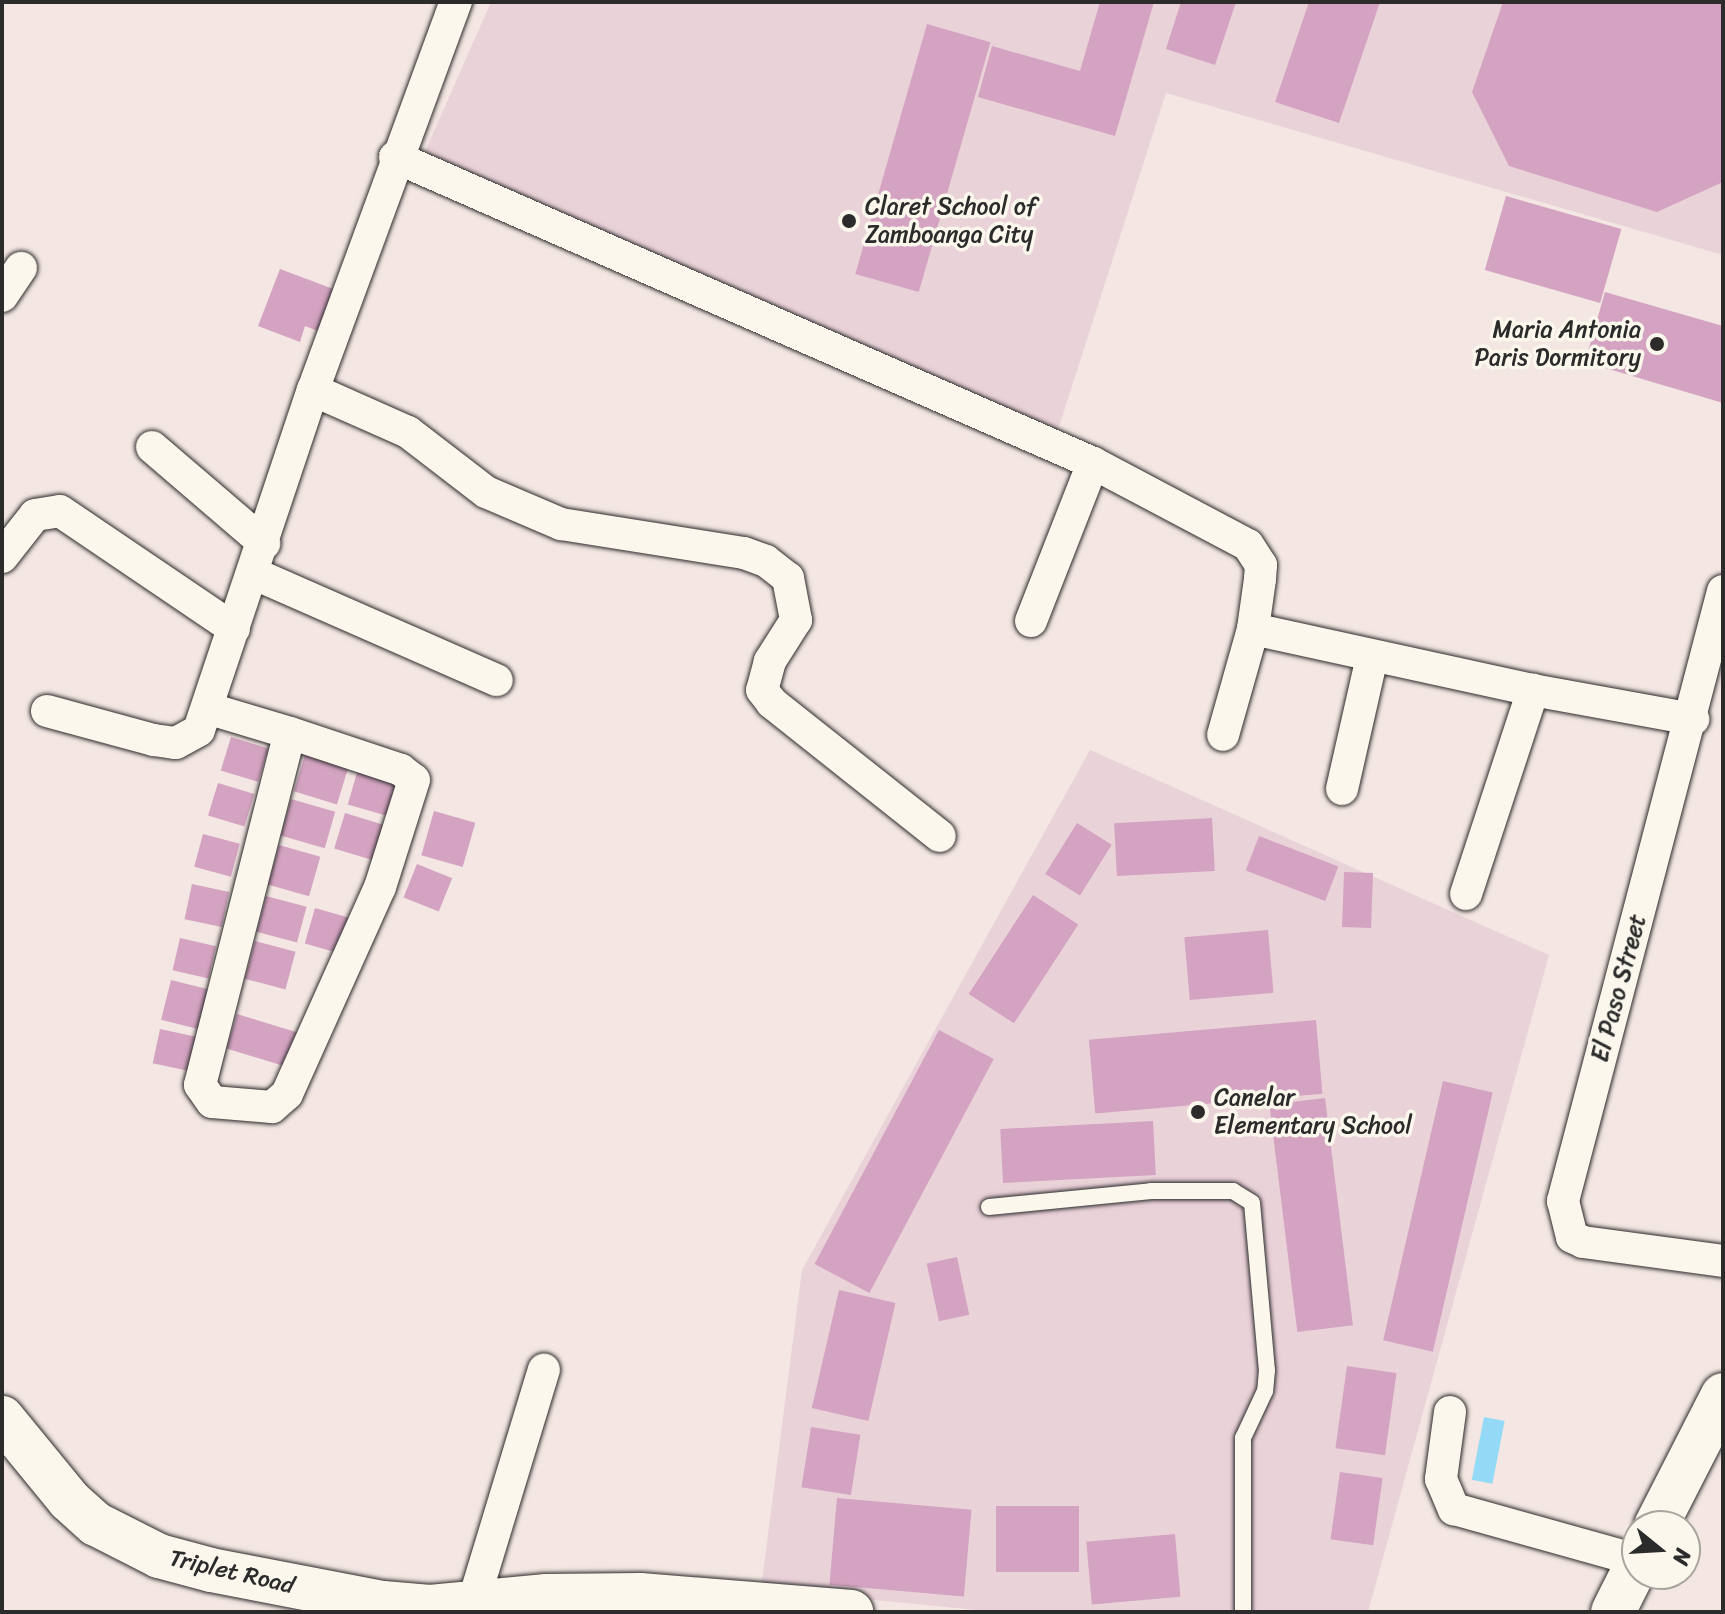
<!DOCTYPE html>
<style>
body{margin:0}
#map{position:relative;width:1725px;height:1614px;overflow:hidden;background:#f3e6e3;font-family:Sriracha,sans-serif}
div>[style]{position:absolute}
.built>*{inset:0;background:#ead2d9}
.water>*{inset:0;background:#94daf6;transform-origin:0 0}
.building>*{inset:0;background:#d4a3c1;transform-origin:0 0}
.roads{filter:drop-shadow(0 0 2px #2b2b2b) drop-shadow(0 0 2px #2b2b2b)}
.lane>*{height:16px;margin:-8px;padding:0 8px;transform-origin:8px;border-radius:8px;background:#fbf7ec}
.street>*{height:32px;margin:-16px;padding:0 16px;transform-origin:16px;border-radius:16px;background:#fbf7ec}
.secondary>*{height:44px;margin:-22px;padding:0 22px;transform-origin:22px;border-radius:22px;background:#fbf7ec}
.dots>*{width:22px;height:22px;translate:-50% -50%;box-sizing:border-box;border:4px solid #fbf7ec;border-radius:50%}
span{translate:-50% -50%;white-space:nowrap;text-align:center;line-height:1.15;-webkit-text-stroke:7px #fbf7ec;paint-order:stroke}
.poi-label{font-size:24px;color:#2b2b2b}
.left{translate:0 -50%;text-align:left}
.right{translate:-100% -50%;text-align:right}
.street-label{font-size:24px;color:#2b2b2b}
.frame{position:absolute;inset:0;border:4px solid #2b2b2b;pointer-events:none}
.north{position:absolute;left:1621px;top:1510px;width:80px;height:80px;box-sizing:border-box;background:#fbf7ec;border:2px solid #a8a59f;border-radius:50%;rotate:108deg;font-size:22px;font-weight:700;line-height:32px;text-align:center;color:#2b2b2b}
.north::after{content:'';display:block;margin:auto;width:28px;height:36px;background:#2b2b2b;clip-path:polygon(50% 0,100% 100%,50% 72%,0 100%)}
</style>
<div id="map">
<div class="built">
<div style="clip-path:polygon(491px 2px,1723px 2px,1723px 255px,1166px 93px,1057px 433px,423px 156px)"></div>
<div style="clip-path:polygon(1090px 750px,1549px 955px,1368px 1612px,997px 1612px,761px 1589px,802px 1270px)"></div>
</div>
<div class="water">
<div style="left:1484px;top:1417px;width:21px;height:64px;rotate:11deg"></div>
</div>
<div class="building">
<div style="clip-path:polygon(1100px 2px,1154px 2px,1115px 136px,978px 97px,992px 46px,1080px 71px)"></div>
<div style="clip-path:polygon(1181px 2px,1236px 2px,1215px 65px,1166px 49px)"></div>
<div style="clip-path:polygon(1309px 2px,1380px 2px,1339px 123px,1275px 102px)"></div>
<div style="clip-path:polygon(1503px 2px,1723px 2px,1723px 182px,1657px 212px,1509px 166px,1472px 92px)"></div>
<div style="left:927px;top:24px;width:66px;height:260px;rotate:16deg"></div>
<div style="left:1506px;top:196px;width:120px;height:77px;rotate:16deg"></div>
<div style="clip-path:polygon(280px 269px,336px 290px,320px 332px,305px 326px,300px 342px,258px 326px)"></div>
<div style="clip-path:polygon(1605px 292px,1723px 326px,1723px 403px,1585px 362px)"></div>
<div style="left:231px;top:737px;width:39px;height:35px;rotate:17deg"></div>
<div style="left:305px;top:755px;width:45px;height:38px;rotate:17deg"></div>
<div style="left:358px;top:769px;width:47px;height:37px;rotate:16deg"></div>
<div style="left:218px;top:783px;width:38px;height:34px;rotate:17deg"></div>
<div style="left:291px;top:799px;width:46px;height:38px;rotate:16deg"></div>
<div style="left:434px;top:811px;width:43px;height:46px;rotate:16deg"></div>
<div style="left:345px;top:813px;width:45px;height:37px;rotate:17deg"></div>
<div style="left:1212px;top:818px;width:53px;height:98px;rotate:87deg"></div>
<div style="left:1077px;top:823px;width:41px;height:60px;rotate:32deg"></div>
<div style="left:203px;top:834px;width:38px;height:34px;rotate:15deg"></div>
<div style="left:1259px;top:836px;width:85px;height:37px;rotate:21deg"></div>
<div style="left:279px;top:845px;width:43px;height:41px;rotate:16deg"></div>
<div style="left:417px;top:864px;width:38px;height:36px;rotate:22deg"></div>
<div style="left:1344px;top:872px;width:29px;height:55px;rotate:2deg"></div>
<div style="left:192px;top:884px;width:38px;height:36px;rotate:12deg"></div>
<div style="left:1033px;top:895px;width:54px;height:118px;rotate:33deg"></div>
<div style="left:266px;top:896px;width:42px;height:37px;rotate:15deg"></div>
<div style="left:315px;top:908px;width:41px;height:37px;rotate:16deg"></div>
<div style="left:1268px;top:930px;width:63px;height:84px;rotate:85deg"></div>
<div style="left:180px;top:938px;width:37px;height:33px;rotate:13deg"></div>
<div style="left:255px;top:941px;width:42px;height:39px;rotate:15deg"></div>
<div style="left:171px;top:980px;width:38px;height:41px;rotate:14deg"></div>
<div style="left:237px;top:1014px;width:65px;height:36px;rotate:17deg"></div>
<div style="left:1316px;top:1020px;width:74px;height:228px;rotate:85deg"></div>
<div style="left:160px;top:1029px;width:38px;height:35px;rotate:12deg"></div>
<div style="left:939px;top:1030px;width:62px;height:265px;rotate:28deg"></div>
<div style="left:1443px;top:1081px;width:51px;height:266px;rotate:13deg"></div>
<div style="left:1325px;top:1098px;width:229px;height:56px;rotate:83deg"></div>
<div style="left:1153px;top:1121px;width:54px;height:153px;rotate:87deg"></div>
<div style="left:957px;top:1257px;width:59px;height:31px;rotate:78deg"></div>
<div style="left:839px;top:1290px;width:58px;height:121px;rotate:13deg"></div>
<div style="left:1347px;top:1366px;width:50px;height:83px;rotate:8deg"></div>
<div style="left:811px;top:1427px;width:50px;height:61px;rotate:9deg"></div>
<div style="left:1340px;top:1472px;width:43px;height:68px;rotate:8deg"></div>
<div style="left:837px;top:1498px;width:135px;height:87px;rotate:5deg"></div>
<div style="left:1079px;top:1506px;width:66px;height:83px;rotate:90deg"></div>
<div style="left:1175px;top:1534px;width:63px;height:89px;rotate:85deg"></div>
</div>
<div class="roads">
<div class="lane">
<div style="left:989px;top:1207px;width:163px;rotate:-5.6deg"></div>
<div style="left:1151px;top:1191px;width:82px"></div>
<div style="left:1233px;top:1191px;width:22px;rotate:32deg"></div>
<div style="left:1252px;top:1203px;width:168px;rotate:84.9deg"></div>
<div style="left:1267px;top:1370px;width:21px;rotate:95deg"></div>
<div style="left:1265px;top:1391px;width:52px;rotate:115.1deg"></div>
<div style="left:1243px;top:1438px;width:174px;rotate:90deg"></div>
</div>
<div class="street">
<div style="left:395px;top:157px;width:762px;rotate:23.67deg"></div>
<div style="left:1093px;top:463px;width:175px;rotate:27.9deg"></div>
<div style="left:1248px;top:545px;width:24px;rotate:57deg"></div>
<div style="left:1261px;top:565px;width:14px;rotate:94deg"></div>
<div style="left:1260px;top:579px;width:50px;rotate:98deg"></div>
<div style="left:1253px;top:629px;width:110px;rotate:105.8deg"></div>
<div style="left:2px;top:296px;width:34px;rotate:-56deg"></div>
<div style="left:313px;top:390px;width:104px;rotate:23.9deg"></div>
<div style="left:408px;top:432px;width:98px;rotate:37.6deg"></div>
<div style="left:486px;top:492px;width:82px;rotate:23.1deg"></div>
<div style="left:561px;top:524px;width:185px;rotate:9deg"></div>
<div style="left:744px;top:553px;width:23px;rotate:20deg"></div>
<div style="left:766px;top:561px;width:28px;rotate:38deg"></div>
<div style="left:788px;top:578px;width:43px;rotate:79.2deg"></div>
<div style="left:796px;top:620px;width:49px;rotate:122.4deg"></div>
<div style="left:770px;top:661px;width:30px;rotate:105deg"></div>
<div style="left:762px;top:690px;width:16px;rotate:52deg"></div>
<div style="left:772px;top:703px;width:214px;rotate:38.4deg"></div>
<div style="left:152px;top:447px;width:148px;rotate:40.6deg"></div>
<div style="left:2px;top:557px;width:53px;rotate:-51.8deg"></div>
<div style="left:35px;top:515px;width:25px;rotate:-9deg"></div>
<div style="left:60px;top:511px;width:210px;rotate:34.1deg"></div>
<div style="left:255px;top:574px;width:264px;rotate:23.7deg"></div>
<div style="left:1723px;top:591px;width:631px;rotate:104.7deg"></div>
<div style="left:1563px;top:1201px;width:37px;rotate:76deg"></div>
<div style="left:1572px;top:1237px;width:12px;rotate:24deg"></div>
<div style="left:1583px;top:1242px;width:141px;rotate:7.7deg"></div>
<div style="left:1031px;top:621px;width:170px;rotate:-68.6deg"></div>
<div style="left:1253px;top:629px;width:287px;rotate:12.3deg"></div>
<div style="left:1533px;top:690px;width:163px;rotate:10.3deg"></div>
<div style="left:210px;top:709px;width:84px;rotate:16.7deg"></div>
<div style="left:290px;top:733px;width:117px;rotate:18.4deg"></div>
<div style="left:401px;top:770px;width:16px;rotate:38deg"></div>
<div style="left:414px;top:780px;width:112px;rotate:107.6deg"></div>
<div style="left:380px;top:887px;width:227px;rotate:114.2deg"></div>
<div style="left:287px;top:1094px;width:20px;rotate:139deg"></div>
<div style="left:272px;top:1107px;width:60px;rotate:-175.2deg"></div>
<div style="left:212px;top:1102px;width:21px;rotate:-125deg"></div>
<div style="left:200px;top:1085px;width:363px;rotate:-75.7deg"></div>
<div style="left:47px;top:711px;width:111px;rotate:15.2deg"></div>
<div style="left:154px;top:740px;width:22px;rotate:8deg"></div>
<div style="left:176px;top:743px;width:26px;rotate:-29deg"></div>
<div style="left:199px;top:730px;width:359px;rotate:-71.5deg"></div>
<div style="left:313px;top:390px;width:414px;rotate:-69.8deg"></div>
<div style="left:1342px;top:789px;width:135px;rotate:-77.2deg"></div>
<div style="left:1466px;top:894px;width:215px;rotate:-71.8deg"></div>
<div style="left:1450px;top:1412px;width:68px;rotate:97.7deg"></div>
<div style="left:1441px;top:1479px;width:33px;rotate:67deg"></div>
<div style="left:1454px;top:1509px;width:190px;rotate:15.6deg"></div>
<div style="left:473px;top:1603px;width:244px;rotate:-73.1deg"></div>
</div>
<div class="secondary">
<div style="left:2px;top:1418px;width:106px;rotate:50.7deg"></div>
<div style="left:69px;top:1500px;width:36px;rotate:42deg"></div>
<div style="left:96px;top:1524px;width:71px;rotate:26.9deg"></div>
<div style="left:159px;top:1556px;width:54px;rotate:15.1deg"></div>
<div style="left:211px;top:1570px;width:175px;rotate:10.9deg"></div>
<div style="left:383px;top:1603px;width:47px;rotate:4.9deg"></div>
<div style="left:430px;top:1607px;width:117px;rotate:-5.4deg"></div>
<div style="left:546px;top:1596px;width:94px;rotate:-0.6deg"></div>
<div style="left:640px;top:1595px;width:212px;rotate:4.6deg"></div>
<div style="left:1656px;top:1526px;width:147px;rotate:-62.9deg"></div>
<div style="left:1613px;top:1612px;width:54px;rotate:-63.4deg"></div>
</div>
</div>
<div class="dots">
<div style="left:849px;top:221px;background:#2b2b2b"></div>
<div style="left:1657px;top:344px;background:#2b2b2b"></div>
<div style="left:1198px;top:1112px;background:#2b2b2b"></div>
</div>
<div class="poi-label">
<span class="left" style="left:865px;top:221px">Claret School of<br>Zamboanga City</span>
<span class="right" style="left:1641px;top:344px">Maria Antonia<br>Paris Dormitory</span>
<span class="left" style="left:1214px;top:1112px">Canelar<br>Elementary School</span>
</div>
<div class="street-label">
<span style="left:1619px;top:988px;rotate:-75deg">El Paso Street</span>
<span style="left:232px;top:1572px;rotate:13deg">Triplet Road</span>
</div>
<div class="frame"></div>
<div class="north">N</div>
</div>
